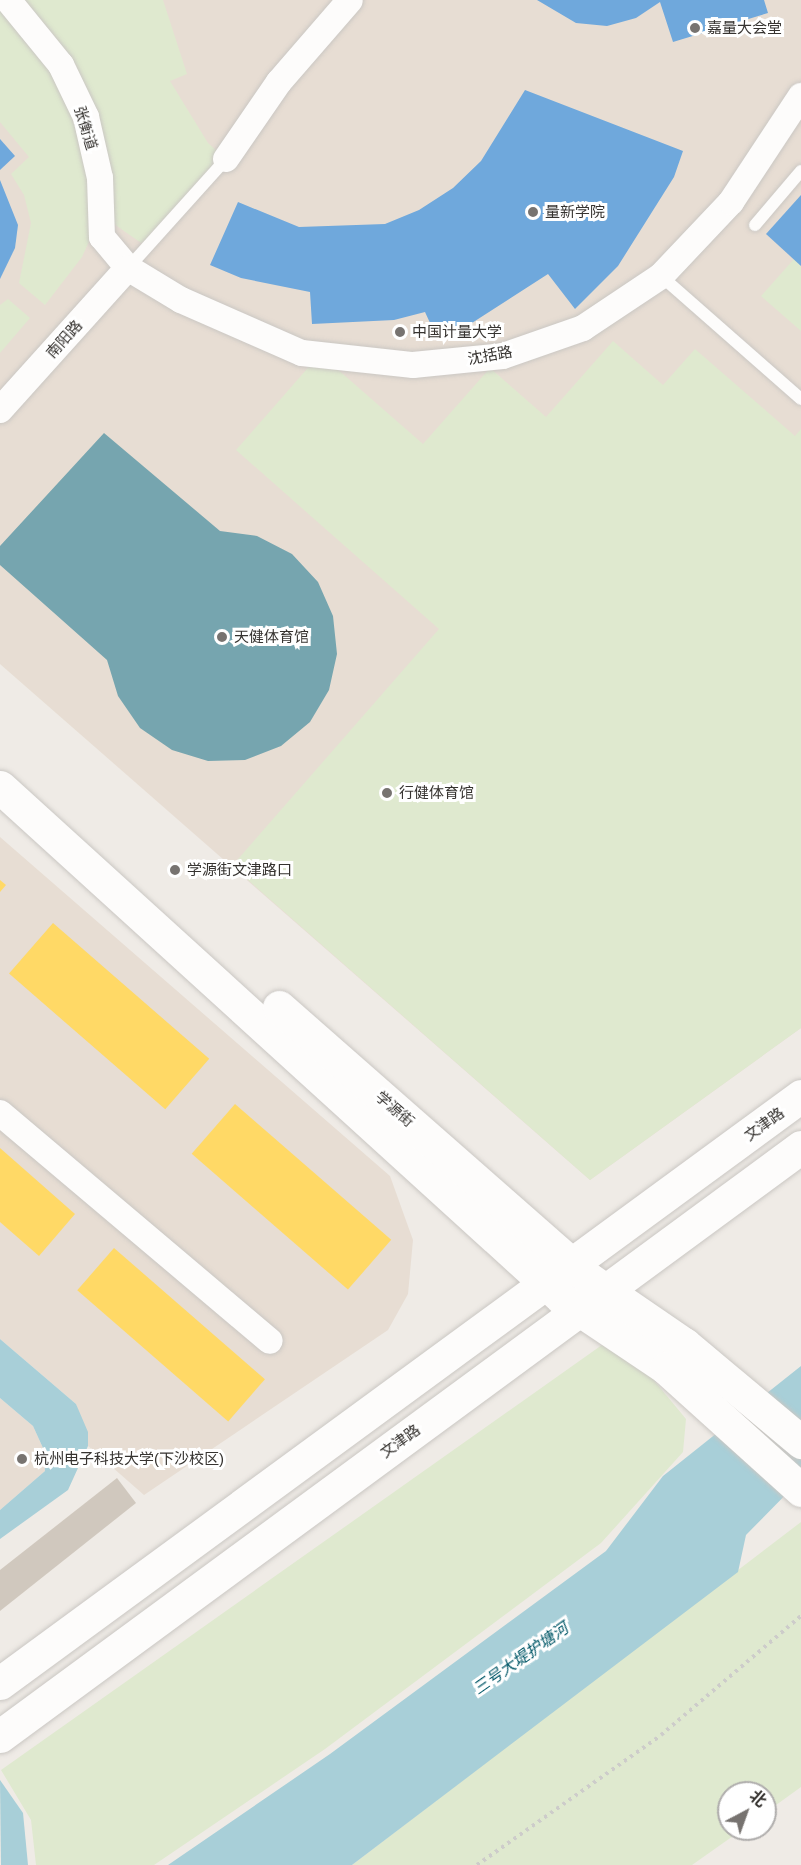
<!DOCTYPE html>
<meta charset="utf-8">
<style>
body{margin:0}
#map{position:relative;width:801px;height:1865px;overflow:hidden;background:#efebe6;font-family:Helvetica,"Noto Sans SC",sans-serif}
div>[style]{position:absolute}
.built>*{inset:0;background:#e7ddd3}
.green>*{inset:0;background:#dfe9cf}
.water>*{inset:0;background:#a8cfd8}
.homes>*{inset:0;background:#ffd966;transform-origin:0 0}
.schools>*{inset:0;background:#6fa8dc}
.public>*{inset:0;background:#76a5af}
.building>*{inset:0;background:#d0c8be}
.path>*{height:4px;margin-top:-2px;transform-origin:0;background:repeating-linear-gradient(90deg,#cdccca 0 3px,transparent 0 7.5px)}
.roads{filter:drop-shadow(0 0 2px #cac7c3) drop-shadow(0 0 2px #cac7c3)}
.lane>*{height:12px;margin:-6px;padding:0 6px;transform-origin:6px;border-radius:6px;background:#fdfcfb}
.street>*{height:26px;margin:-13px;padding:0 13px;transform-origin:13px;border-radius:13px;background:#fdfcfb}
.secondary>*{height:33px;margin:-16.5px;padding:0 16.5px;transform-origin:16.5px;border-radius:16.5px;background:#fdfcfb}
.primary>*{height:33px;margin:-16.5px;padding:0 16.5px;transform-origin:16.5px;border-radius:16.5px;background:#fdfcfb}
.dots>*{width:16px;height:16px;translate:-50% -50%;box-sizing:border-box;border:3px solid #fff;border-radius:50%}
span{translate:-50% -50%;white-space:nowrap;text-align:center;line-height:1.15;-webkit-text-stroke:6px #fff;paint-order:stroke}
.poi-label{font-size:15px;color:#363330}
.left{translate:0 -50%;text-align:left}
.street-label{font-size:15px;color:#363330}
.water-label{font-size:16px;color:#005767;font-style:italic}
.north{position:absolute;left:717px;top:1781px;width:60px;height:60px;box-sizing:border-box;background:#fff;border:2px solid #afadac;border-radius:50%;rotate:41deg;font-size:16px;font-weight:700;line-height:24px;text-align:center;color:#363330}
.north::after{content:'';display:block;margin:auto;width:21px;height:27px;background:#777370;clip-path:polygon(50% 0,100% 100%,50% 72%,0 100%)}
</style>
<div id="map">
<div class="built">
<div style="clip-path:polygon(0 0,801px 0,801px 1028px,590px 1180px,0 664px)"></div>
<div style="clip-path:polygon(0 837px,390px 1176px,413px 1240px,408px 1294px,388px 1330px,144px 1495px,88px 1446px,76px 1404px,0 1339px)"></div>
<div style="clip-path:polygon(0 1398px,33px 1426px,43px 1448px,45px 1471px,0 1510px)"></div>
</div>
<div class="green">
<div style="clip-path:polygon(0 0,163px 0,187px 74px,170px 81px,208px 143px,226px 159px,147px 247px,101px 215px,82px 257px,45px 305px,19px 283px,31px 223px,24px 195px,11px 174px,29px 157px,0 122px)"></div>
<div style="clip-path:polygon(794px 259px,801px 266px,801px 331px,761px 296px)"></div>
<div style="clip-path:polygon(8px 299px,30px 318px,0 353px,0 305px)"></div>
<div style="clip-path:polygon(613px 341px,663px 385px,695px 349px,795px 436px,801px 429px,801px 1028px,590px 1180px,232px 866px,439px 629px,236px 450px,320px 354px,423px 444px,490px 368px,546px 417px)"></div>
<div style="clip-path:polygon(609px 1340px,652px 1378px,686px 1419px,683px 1452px,601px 1543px,325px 1749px,154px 1865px,36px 1865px,31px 1820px,1px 1770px)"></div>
<div style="clip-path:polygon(801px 1522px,801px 1787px,765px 1813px,765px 1793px,729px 1793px,729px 1829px,743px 1829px,692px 1865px,352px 1865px)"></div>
</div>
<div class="water">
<div style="clip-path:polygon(0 1339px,76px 1404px,88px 1432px,88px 1446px,68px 1490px,0 1539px,0 1510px,45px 1471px,43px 1448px,33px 1426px,0 1398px)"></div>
<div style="clip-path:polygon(801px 1366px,801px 1479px,746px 1535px,738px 1572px,352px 1865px,168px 1865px,330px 1754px,606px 1551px,663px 1476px)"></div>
<div style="clip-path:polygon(0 1780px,23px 1813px,28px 1865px,1px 1865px)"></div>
</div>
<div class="homes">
<div style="clip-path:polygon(0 880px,6px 885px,0 892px)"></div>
<div style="left:53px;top:923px;width:207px;height:67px;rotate:41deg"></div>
<div style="left:235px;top:1104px;width:207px;height:66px;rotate:41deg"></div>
<div style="clip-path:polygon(0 1148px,75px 1214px,39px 1256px,0 1222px)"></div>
<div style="left:114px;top:1248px;width:200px;height:56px;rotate:41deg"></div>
</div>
<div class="schools">
<div style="clip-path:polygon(537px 0,764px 0,768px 13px,673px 42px,660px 2px,636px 18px,607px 26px,576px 23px)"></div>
<div style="clip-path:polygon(525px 90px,683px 151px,674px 177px,618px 266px,575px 309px,548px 274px,461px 330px,436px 336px,425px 312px,394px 320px,312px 324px,310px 292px,241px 278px,210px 265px,238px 202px,299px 227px,385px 224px,419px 210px,453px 188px,481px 161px)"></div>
<div style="clip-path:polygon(0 139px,15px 156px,0 170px)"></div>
<div style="clip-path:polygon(0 180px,18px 225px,15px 248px,0 279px)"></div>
<div style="clip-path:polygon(801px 195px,801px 266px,766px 234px)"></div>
</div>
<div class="public">
<div style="clip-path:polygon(104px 433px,220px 531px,257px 536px,292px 554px,318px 582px,333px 616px,337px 654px,329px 690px,310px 722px,281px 746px,245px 760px,208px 761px,172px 750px,140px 728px,118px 696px,107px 660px,0 565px,0 546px)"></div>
</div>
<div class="building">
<div style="clip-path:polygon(117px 1478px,136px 1503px,0 1611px,0 1570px)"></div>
</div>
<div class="path">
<div style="left:477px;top:1865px;width:225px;rotate:-35.2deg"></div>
<div style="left:661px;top:1735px;width:184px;rotate:-40.4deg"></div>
</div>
<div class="roads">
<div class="lane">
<div style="left:755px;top:225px;width:71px;rotate:-49.6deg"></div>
<div style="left:128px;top:268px;width:147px;rotate:-48deg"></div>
<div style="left:661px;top:276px;width:186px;rotate:41.3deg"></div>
</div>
<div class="street">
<div style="left:8px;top:0;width:84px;rotate:50.8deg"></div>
<div style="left:61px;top:65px;width:58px;rotate:64.3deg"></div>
<div style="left:86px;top:117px;width:63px;rotate:77.1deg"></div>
<div style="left:100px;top:178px;width:59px;rotate:88.1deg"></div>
<div style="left:102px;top:237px;width:40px;rotate:50deg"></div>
<div style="left:128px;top:268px;width:62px;rotate:31.1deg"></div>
<div style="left:181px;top:300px;width:132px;rotate:23.7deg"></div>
<div style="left:302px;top:353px;width:112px;rotate:6.2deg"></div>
<div style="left:413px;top:365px;width:90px;rotate:-5.7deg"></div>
<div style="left:503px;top:356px;width:85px;rotate:-19.3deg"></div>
<div style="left:583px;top:328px;width:94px;rotate:-33.7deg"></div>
<div style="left:661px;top:276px;width:102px;rotate:-46.6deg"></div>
<div style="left:731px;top:202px;width:127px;rotate:-56.6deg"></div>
<div style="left:226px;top:159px;width:93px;rotate:-55.5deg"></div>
<div style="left:279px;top:82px;width:108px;rotate:-49.1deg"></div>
<div style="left:0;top:410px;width:191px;rotate:-48deg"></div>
<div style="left:0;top:1113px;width:353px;rotate:40.2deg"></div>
</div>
<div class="secondary">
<div style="left:0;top:787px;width:760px;rotate:42.28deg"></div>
<div style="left:562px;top:1298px;width:125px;rotate:33.9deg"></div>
<div style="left:666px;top:1368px;width:182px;rotate:42.1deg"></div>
<div style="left:279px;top:1007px;width:412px;rotate:41.3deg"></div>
<div style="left:589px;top:1279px;width:115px;rotate:34.4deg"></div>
<div style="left:684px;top:1344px;width:153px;rotate:39.9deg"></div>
</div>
<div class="primary">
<div style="left:0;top:1683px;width:993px;rotate:-36.24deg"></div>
<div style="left:0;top:1736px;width:994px;rotate:-36.33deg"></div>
</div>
</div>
<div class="dots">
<div style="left:695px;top:28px;background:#777370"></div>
<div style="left:533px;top:212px;background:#777370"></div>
<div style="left:400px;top:332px;background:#777370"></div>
<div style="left:222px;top:637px;background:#777370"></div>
<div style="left:387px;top:793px;background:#777370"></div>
<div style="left:175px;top:870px;background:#777370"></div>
<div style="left:22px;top:1459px;background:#777370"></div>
</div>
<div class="poi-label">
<span class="left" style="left:707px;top:28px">嘉量大会堂</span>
<span class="left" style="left:545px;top:212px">量新学院</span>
<span class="left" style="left:412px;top:332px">中国计量大学</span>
<span class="left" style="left:234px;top:637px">天健体育馆</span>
<span class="left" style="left:399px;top:793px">行健体育馆</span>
<span class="left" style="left:187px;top:870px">学源街文津路口</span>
<span class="left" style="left:34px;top:1459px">杭州电子科技大学(下沙校区)</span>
</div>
<div class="street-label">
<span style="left:86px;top:128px;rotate:73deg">张衡道</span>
<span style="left:64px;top:339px;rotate:-48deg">南阳路</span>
<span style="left:490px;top:355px;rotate:-10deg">沈括路</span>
<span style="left:395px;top:1109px;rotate:41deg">学源街</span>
<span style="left:764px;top:1124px;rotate:-36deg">文津路</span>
<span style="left:400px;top:1441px;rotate:-36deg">文津路</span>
</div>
<div class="water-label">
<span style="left:521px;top:1659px;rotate:-35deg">三号大堤护塘河</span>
</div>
<div class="north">北</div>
</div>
